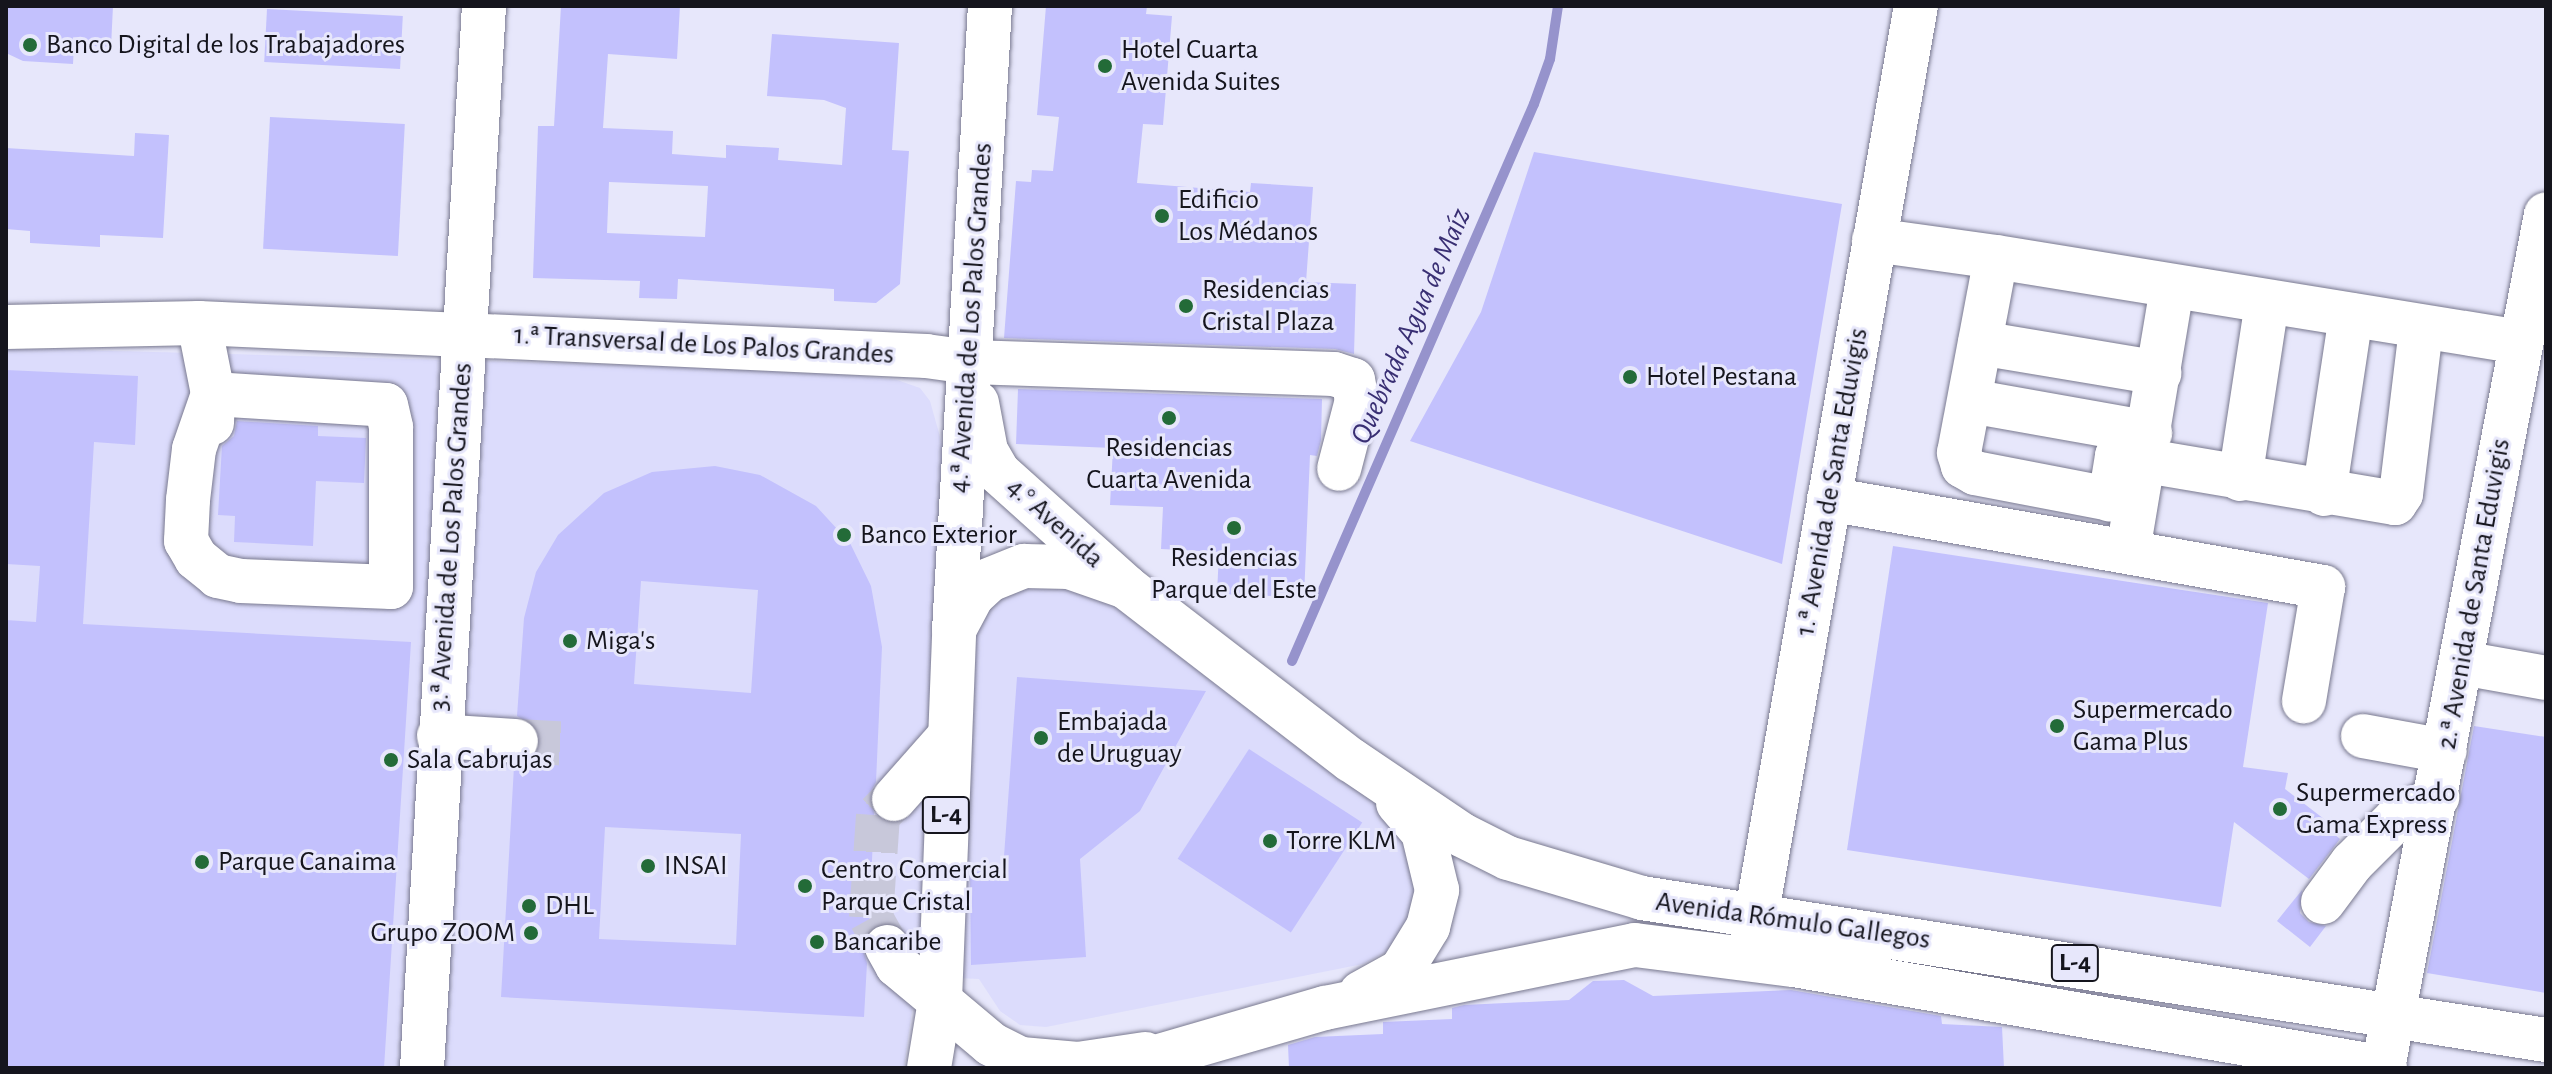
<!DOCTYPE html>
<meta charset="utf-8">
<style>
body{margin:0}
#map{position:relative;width:2552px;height:1074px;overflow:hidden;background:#e7e7fb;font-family:"Alegreya Sans",sans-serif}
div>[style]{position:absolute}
.built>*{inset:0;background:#dcdcfc}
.stream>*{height:10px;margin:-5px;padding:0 5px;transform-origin:5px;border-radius:5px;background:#9693cc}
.building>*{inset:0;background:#c3c1fd;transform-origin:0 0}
.minor-tunnel>*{height:44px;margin-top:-22px;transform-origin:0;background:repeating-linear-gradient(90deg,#c8c8da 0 44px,transparent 0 66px)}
.roads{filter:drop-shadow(0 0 2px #79798f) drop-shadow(0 0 2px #79798f)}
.minor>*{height:44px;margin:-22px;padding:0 22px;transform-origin:22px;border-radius:22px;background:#fff}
.major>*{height:44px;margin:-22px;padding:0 22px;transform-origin:22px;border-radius:22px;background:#fff}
.dots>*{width:22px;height:22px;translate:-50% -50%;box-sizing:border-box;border:4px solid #e7e7fb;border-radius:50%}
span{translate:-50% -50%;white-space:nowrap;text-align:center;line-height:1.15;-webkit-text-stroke:6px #e7e7fb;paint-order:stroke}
.shield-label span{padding:2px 6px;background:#e7e7fb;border:2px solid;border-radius:6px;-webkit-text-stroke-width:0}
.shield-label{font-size:26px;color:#15151d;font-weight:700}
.poi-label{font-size:28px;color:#15151d}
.left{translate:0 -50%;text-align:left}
.right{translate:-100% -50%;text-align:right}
.street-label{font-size:28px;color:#15151d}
.water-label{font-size:30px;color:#392f73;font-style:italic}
.frame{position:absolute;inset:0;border:8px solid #15151d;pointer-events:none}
</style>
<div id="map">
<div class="built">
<div style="clip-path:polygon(6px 348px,807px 370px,897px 380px,920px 388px,930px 401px,944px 451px,938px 594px,1071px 575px,1381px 791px,1425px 875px,1406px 929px,1386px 952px,1363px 964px,1046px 1027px,1020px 1025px,1000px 1011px,979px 979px,917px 976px,904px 1068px,6px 1068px)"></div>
</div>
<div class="stream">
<div style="left:1292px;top:661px;width:607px;rotate:-66.52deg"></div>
<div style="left:1534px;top:104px;width:48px;rotate:-70.4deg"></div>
<div style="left:1550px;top:59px;width:54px;rotate:-81.4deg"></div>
</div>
<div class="building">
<div style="clip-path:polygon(6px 6px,113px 6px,111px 47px,74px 45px,73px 64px,23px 61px,6px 53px)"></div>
<div style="clip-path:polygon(evenodd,561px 6px,680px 6px,677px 59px,608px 54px,603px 128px,673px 131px,672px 154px,726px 158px,726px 145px,779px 148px,778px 160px,842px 165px,846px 108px,824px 100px,767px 96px,772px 34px,899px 43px,892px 150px,909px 151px,900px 284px,876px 303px,834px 301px,834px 289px,678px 279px,677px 299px,639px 298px,640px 281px,533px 278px,538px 126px,554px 126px,561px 6px,609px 182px,708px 186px,705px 237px,607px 233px,609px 182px)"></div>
<div style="clip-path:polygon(1046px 6px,1147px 6px,1146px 14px,1172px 16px,1163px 125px,1143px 124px,1137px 183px,1250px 192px,1251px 183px,1313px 187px,1306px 282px,1356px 284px,1354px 354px,1335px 349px,1004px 338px,1016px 181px,1031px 182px,1032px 170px,1053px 171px,1059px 117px,1037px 115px)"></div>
<div style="left:267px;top:9px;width:136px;height:53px;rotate:3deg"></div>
<div style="left:270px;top:117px;width:135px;height:132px;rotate:3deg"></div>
<div style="clip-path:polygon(135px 133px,169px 135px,163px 238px,100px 235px,100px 247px,30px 243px,30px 231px,6px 229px,6px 148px,134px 156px)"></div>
<div style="clip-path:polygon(1534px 152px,1842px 204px,1782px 564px,1410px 441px,1481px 312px)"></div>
<div style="clip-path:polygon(6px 370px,138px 376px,135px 445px,94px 442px,83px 624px,411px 642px,384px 1068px,6px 1068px,6px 620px,36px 622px,40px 566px,6px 564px)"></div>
<div style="clip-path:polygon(1018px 389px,1322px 399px,1321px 440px,1317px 456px,1310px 455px,1304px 597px,1217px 594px,1219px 552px,1161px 549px,1163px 507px,1110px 505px,1113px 448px,1016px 444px)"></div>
<div style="clip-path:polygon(237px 421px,318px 426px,318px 436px,366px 438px,364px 483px,316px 481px,313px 546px,234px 542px,235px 516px,218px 515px,222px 446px,234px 436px)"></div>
<div style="clip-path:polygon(evenodd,715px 466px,760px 475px,816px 506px,850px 543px,871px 586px,882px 647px,876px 782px,869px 795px,874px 813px,869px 931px,862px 946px,867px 963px,864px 1017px,501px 997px,514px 766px,528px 763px,541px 743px,538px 729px,517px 716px,524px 618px,536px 572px,558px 535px,604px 493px,652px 472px,715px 466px,641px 581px,758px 590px,751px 693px,634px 684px,641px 581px,715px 466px,605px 827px,741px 834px,736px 945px,599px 939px,605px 827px)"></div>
<div style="clip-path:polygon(1893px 546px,2268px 603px,2243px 767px,2288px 773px,2285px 789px,2337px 829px,2333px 833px,2340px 839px,2309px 879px,2234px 822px,2221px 907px,1847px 850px)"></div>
<div style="clip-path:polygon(1017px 677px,1206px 691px,1140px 811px,1080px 859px,1086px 957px,971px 965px,970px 872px,1003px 870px)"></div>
<div style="clip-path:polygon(2474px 726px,2546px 737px,2546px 993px,2427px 973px)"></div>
<div style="left:1249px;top:749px;width:135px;height:131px;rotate:33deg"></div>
<div style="clip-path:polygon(2302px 890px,2300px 913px,2309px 922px,2326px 926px,2310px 947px,2277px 921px)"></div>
<div style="clip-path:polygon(1624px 980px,1653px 996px,1791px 990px,1941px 1016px,1942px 1024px,2002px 1027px,2004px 1068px,1289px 1068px,1288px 1045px,1315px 1037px,1383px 1034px,1383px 1022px,1452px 1019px,1452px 1008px,1464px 1005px,1569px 1000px,1593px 981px)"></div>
</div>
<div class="minor-tunnel">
<div style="left:516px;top:741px;width:57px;rotate:3deg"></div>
<div style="left:887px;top:947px;width:33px;rotate:-119deg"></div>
<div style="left:871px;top:918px;width:103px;rotate:-86.1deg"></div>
<div style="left:878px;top:815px;width:23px;rotate:-45deg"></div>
</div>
<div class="roads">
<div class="minor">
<div style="left:1874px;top:240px;width:123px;rotate:7.9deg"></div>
<div style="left:199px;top:323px;width:72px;rotate:78.8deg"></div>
<div style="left:213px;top:394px;width:29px;rotate:92deg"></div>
<div style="left:6px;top:327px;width:193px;rotate:-1.2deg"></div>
<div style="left:199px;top:323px;width:728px;rotate:2.6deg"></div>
<div style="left:926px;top:356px;width:44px;rotate:7.8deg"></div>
<div style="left:970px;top:362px;width:364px;rotate:1.9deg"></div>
<div style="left:1334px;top:374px;width:20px;rotate:18deg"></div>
<div style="left:1353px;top:380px;width:20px;rotate:79deg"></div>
<div style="left:1357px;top:400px;width:71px;rotate:104.6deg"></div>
<div style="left:2421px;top:329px;width:166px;rotate:96.9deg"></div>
<div style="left:2401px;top:494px;width:11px;rotate:124deg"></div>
<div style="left:2395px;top:503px;width:282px;rotate:-170.4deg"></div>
<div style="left:2117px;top:456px;width:44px;rotate:99.2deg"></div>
<div style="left:2110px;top:499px;width:137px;rotate:-169.1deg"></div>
<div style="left:1975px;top:473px;width:14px;rotate:-150deg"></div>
<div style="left:1963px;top:466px;width:14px;rotate:-107deg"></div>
<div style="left:1959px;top:453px;width:199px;rotate:-79.3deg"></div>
<div style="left:1996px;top:257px;width:531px;rotate:9.21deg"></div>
<div style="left:1980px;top:343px;width:182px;rotate:9.5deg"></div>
<div style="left:213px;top:394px;width:173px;rotate:3.6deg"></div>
<div style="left:386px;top:405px;width:23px;rotate:77deg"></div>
<div style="left:391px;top:427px;width:160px;rotate:90deg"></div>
<div style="left:391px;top:587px;width:150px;rotate:-177.7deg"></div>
<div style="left:241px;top:581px;width:24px;rotate:-168deg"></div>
<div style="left:218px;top:576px;width:28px;rotate:-141deg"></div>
<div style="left:196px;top:558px;width:20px;rotate:-120deg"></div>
<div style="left:186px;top:541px;width:41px;rotate:-87.2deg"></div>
<div style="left:188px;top:500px;width:51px;rotate:-83.3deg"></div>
<div style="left:194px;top:449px;width:58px;rotate:-70.9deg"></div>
<div style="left:1970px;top:401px;width:183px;rotate:10.1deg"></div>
<div style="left:977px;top:403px;width:49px;rotate:79.4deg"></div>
<div style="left:986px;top:451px;width:24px;rotate:60deg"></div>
<div style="left:998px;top:472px;width:172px;rotate:41.9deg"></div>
<div style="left:2240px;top:479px;width:179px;rotate:-81.3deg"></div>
<div style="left:2324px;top:494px;width:181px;rotate:-81.4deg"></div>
<div style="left:1829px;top:499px;width:502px;rotate:10.1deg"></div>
<div style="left:2323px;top:587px;width:116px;rotate:99.5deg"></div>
<div style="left:2128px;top:551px;width:268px;rotate:-80.5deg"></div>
<div style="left:954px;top:630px;width:625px;rotate:-86.7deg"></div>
<div style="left:2462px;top:663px;width:85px;rotate:10.1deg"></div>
<div style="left:439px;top:736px;width:77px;rotate:3.7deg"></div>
<div style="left:2363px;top:736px;width:83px;rotate:10.4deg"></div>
<div style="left:894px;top:799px;width:81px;rotate:-48.5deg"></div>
<div style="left:2323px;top:902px;width:49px;rotate:-53.4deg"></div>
<div style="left:2352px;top:863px;width:62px;rotate:-45deg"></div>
<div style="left:2396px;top:819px;width:47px;rotate:-28.2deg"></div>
<div style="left:887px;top:947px;width:21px;rotate:61deg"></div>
<div style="left:897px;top:965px;width:56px;rotate:39.9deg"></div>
<div style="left:1750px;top:952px;width:960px;rotate:-80.05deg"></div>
<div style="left:422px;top:1068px;width:1064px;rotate:-86.66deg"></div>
<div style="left:2383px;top:1068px;width:869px;rotate:-79.19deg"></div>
</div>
<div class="major">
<div style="left:1361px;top:993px;width:46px;rotate:-28.8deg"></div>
<div style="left:1401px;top:971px;width:52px;rotate:-58.5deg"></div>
<div style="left:1428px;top:927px;width:38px;rotate:-76deg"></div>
<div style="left:1437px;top:890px;width:60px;rotate:-103.6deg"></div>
<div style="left:1423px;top:832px;width:38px;rotate:-131deg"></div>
<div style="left:940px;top:1001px;width:67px;rotate:40.1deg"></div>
<div style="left:991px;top:1044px;width:34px;rotate:27deg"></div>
<div style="left:1021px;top:1059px;width:57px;rotate:5deg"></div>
<div style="left:1078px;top:1064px;width:68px;rotate:-8.5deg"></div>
<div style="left:929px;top:1068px;width:68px;rotate:-80.7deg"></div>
<div style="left:940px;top:1001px;width:371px;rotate:-87.8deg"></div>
<div style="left:954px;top:630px;width:38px;rotate:-62deg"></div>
<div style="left:972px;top:596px;width:23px;rotate:-43deg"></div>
<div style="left:989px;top:580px;width:38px;rotate:-22deg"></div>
<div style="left:1024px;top:566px;width:45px;rotate:1.3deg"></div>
<div style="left:1069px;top:567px;width:60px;rotate:19.3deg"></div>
<div style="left:1126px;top:587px;width:284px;rotate:37.6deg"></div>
<div style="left:1351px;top:760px;width:134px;rotate:34deg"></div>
<div style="left:1462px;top:835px;width:51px;rotate:26.6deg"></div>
<div style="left:1508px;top:858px;width:140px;rotate:16.6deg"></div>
<div style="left:1642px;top:898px;width:915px;rotate:8.93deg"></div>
<div style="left:1118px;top:1068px;width:216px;rotate:-16.2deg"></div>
<div style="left:1325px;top:1008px;width:316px;rotate:-11.5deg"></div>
<div style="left:1635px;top:945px;width:160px;rotate:7.2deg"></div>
<div style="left:1794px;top:965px;width:600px;rotate:9.89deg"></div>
</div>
</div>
<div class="dots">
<div style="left:30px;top:45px;background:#236b38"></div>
<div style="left:1105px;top:66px;background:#236b38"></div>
<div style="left:1162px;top:216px;background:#236b38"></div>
<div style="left:1186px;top:306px;background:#236b38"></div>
<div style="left:1630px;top:377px;background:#236b38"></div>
<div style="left:1169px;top:418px;background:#236b38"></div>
<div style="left:1234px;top:528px;background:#236b38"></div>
<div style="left:844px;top:535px;background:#236b38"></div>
<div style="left:570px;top:641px;background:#236b38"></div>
<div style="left:2057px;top:726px;background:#236b38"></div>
<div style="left:1041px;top:738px;background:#236b38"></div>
<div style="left:391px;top:760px;background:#236b38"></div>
<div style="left:2280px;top:809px;background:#236b38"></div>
<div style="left:1270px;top:841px;background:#236b38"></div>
<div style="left:202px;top:862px;background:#236b38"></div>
<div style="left:648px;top:866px;background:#236b38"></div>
<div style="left:805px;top:886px;background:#236b38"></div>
<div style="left:529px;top:906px;background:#236b38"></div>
<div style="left:531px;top:933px;background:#236b38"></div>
<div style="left:817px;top:942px;background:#236b38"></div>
</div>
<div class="shield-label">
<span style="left:946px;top:815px">L-4</span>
<span style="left:2075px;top:963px">L-4</span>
</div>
<div class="poi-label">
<span class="left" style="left:46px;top:45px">Banco Digital de los Trabajadores</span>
<span class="left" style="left:1121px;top:66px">Hotel Cuarta<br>Avenida Suites</span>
<span class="left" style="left:1178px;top:216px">Edificio<br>Los Médanos</span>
<span class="left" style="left:1202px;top:306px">Residencias<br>Cristal Plaza</span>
<span class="left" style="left:1646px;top:377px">Hotel Pestana</span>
<span style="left:1169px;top:464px">Residencias<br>Cuarta Avenida</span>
<span class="left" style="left:860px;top:535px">Banco Exterior</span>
<span style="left:1234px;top:574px">Residencias<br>Parque del Este</span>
<span class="left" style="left:586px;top:641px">Miga's</span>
<span class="left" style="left:2073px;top:726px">Supermercado<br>Gama Plus</span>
<span class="left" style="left:1057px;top:738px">Embajada<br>de Uruguay</span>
<span class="left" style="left:407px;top:760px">Sala Cabrujas</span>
<span class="left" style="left:2296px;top:809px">Supermercado<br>Gama Express</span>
<span class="left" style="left:1286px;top:841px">Torre KLM</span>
<span class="left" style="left:218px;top:862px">Parque Canaima</span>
<span class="left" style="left:664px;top:866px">INSAI</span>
<span class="left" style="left:821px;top:886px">Centro Comercial<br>Parque Cristal</span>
<span class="left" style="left:545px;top:906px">DHL</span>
<span class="right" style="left:515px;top:933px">Grupo ZOOM</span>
<span class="left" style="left:833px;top:942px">Bancaribe</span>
</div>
<div class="street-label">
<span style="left:971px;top:318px;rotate:-86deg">4.ª Avenida de Los Palos Grandes</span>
<span style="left:704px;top:345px;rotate:3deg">1.ª Transversal de Los Palos Grandes</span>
<span style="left:1832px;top:482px;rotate:-80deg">1.ª Avenida de Santa Eduvigis</span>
<span style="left:1055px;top:523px;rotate:42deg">4.° Avenida</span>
<span style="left:451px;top:537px;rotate:-86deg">3.ª Avenida de Los Palos Grandes</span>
<span style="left:2474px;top:594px;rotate:-80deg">2.ª Avenida de Santa Eduvigis</span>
<span style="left:1793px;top:921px;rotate:8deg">Avenida Rómulo Gallegos</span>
</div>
<div class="water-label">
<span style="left:1411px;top:326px;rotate:-66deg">Quebrada Agua de Maíz</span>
</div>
<div class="frame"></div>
</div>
